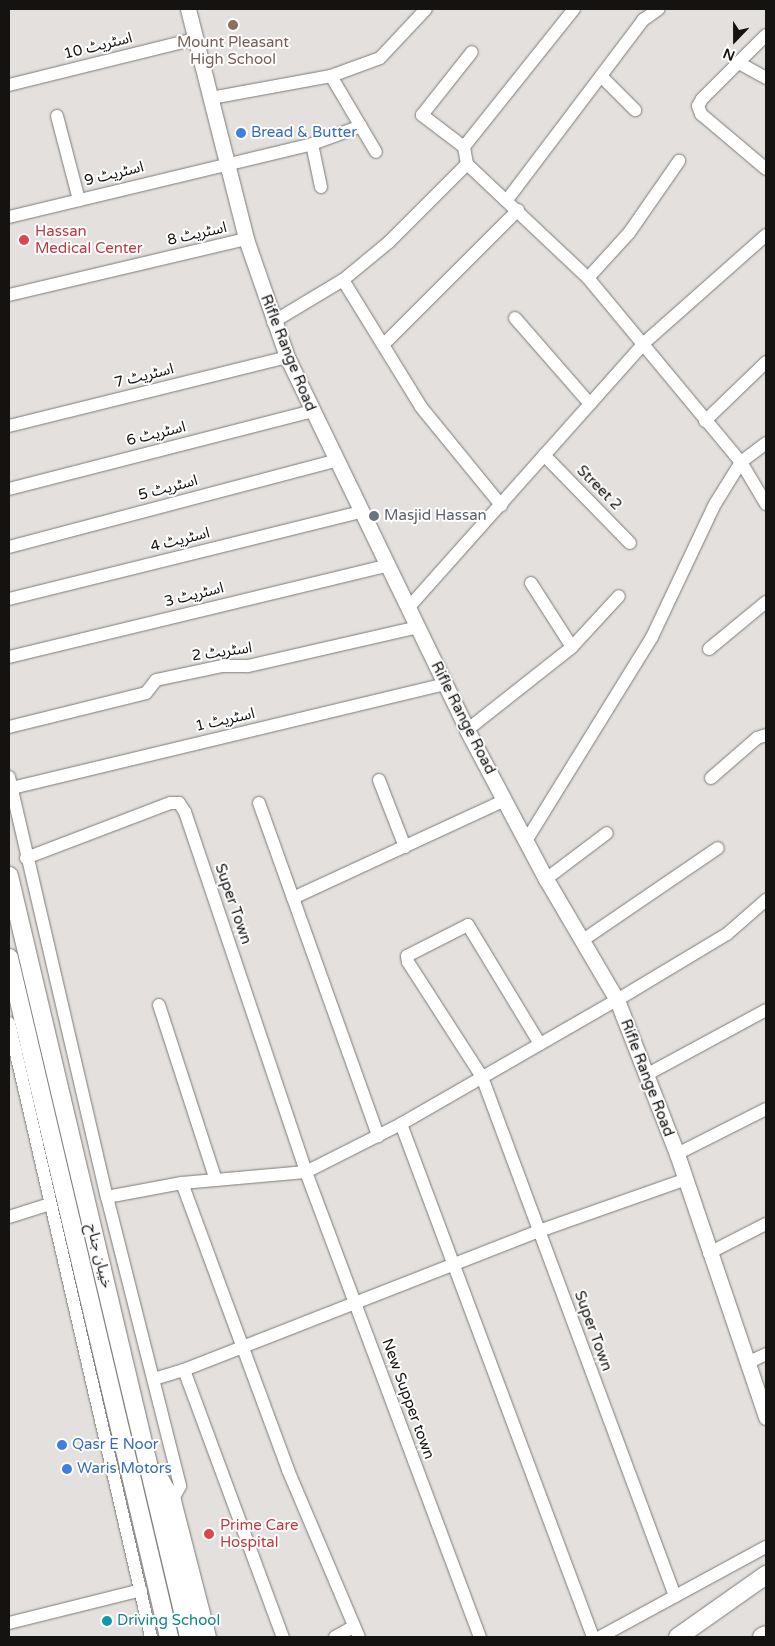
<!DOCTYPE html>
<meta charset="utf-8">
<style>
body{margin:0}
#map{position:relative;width:775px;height:1646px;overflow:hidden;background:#e3e0dd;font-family:"Varela Round","Noto Sans Arabic",sans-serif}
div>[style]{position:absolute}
.roads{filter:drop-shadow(0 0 1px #7d7b78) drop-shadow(0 0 1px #7d7b78)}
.minor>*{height:12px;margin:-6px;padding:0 6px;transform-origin:6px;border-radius:6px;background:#fff}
.tertiary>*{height:15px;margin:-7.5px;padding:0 7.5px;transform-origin:7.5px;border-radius:7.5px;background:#fff}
.secondary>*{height:18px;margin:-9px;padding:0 9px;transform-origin:9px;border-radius:9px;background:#fff}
.dots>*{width:14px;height:14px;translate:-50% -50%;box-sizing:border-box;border:2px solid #fff;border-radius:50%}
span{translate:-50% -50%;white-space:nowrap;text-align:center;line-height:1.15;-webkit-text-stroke:4px #fff;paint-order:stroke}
.education-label{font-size:15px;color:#785e54}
.street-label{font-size:15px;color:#141312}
.shop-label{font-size:15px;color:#366cbe}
.left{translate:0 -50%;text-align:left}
.health-label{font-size:15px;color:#be3a42}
.worship-label{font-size:15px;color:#5b616d}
.culture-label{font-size:15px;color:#0d838f}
.frame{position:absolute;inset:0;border:10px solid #141312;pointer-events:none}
.north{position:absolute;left:710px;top:15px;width:50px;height:50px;-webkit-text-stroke:4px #fff;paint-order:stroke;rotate:202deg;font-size:14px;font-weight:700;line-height:20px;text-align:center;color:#141312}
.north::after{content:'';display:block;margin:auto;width:18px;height:22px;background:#141312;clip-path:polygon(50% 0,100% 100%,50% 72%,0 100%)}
</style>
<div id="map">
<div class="roads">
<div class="minor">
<div style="left:574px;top:9px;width:176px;rotate:128.6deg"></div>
<div style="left:464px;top:147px;width:17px;rotate:80deg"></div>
<div style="left:467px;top:164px;width:166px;rotate:43.3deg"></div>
<div style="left:588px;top:278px;width:239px;rotate:50.3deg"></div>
<div style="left:741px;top:462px;width:49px;rotate:59.2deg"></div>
<div style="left:766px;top:35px;width:91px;rotate:135deg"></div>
<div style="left:702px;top:99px;width:8px;rotate:120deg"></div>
<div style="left:698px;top:106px;width:9px;rotate:69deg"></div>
<div style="left:701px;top:114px;width:85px;rotate:40.2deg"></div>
<div style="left:739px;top:63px;width:31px;rotate:29deg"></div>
<div style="left:331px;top:76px;width:88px;rotate:59.4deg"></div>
<div style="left:602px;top:77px;width:47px;rotate:45deg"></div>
<div style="left:9px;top:85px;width:192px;rotate:-13.9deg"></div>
<div style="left:211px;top:98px;width:122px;rotate:-10.4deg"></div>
<div style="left:331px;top:76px;width:52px;rotate:-20.2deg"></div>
<div style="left:380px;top:58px;width:67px;rotate:-46.8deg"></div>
<div style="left:57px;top:116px;width:87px;rotate:75.3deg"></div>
<div style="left:312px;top:144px;width:44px;rotate:78.2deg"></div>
<div style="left:464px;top:147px;width:53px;rotate:-142.7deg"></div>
<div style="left:422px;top:115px;width:80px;rotate:-51.6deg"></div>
<div style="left:507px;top:200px;width:226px;rotate:-52.9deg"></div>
<div style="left:643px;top:20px;width:19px;rotate:-35deg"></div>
<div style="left:9px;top:217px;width:312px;rotate:-13.5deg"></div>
<div style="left:312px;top:144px;width:52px;rotate:-20.2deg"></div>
<div style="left:588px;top:278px;width:61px;rotate:-47.7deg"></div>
<div style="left:629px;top:233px;width:88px;rotate:-55.2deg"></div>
<div style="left:343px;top:280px;width:149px;rotate:58.4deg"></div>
<div style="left:421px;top:407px;width:127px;rotate:50.8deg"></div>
<div style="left:9px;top:295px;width:244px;rotate:-13.3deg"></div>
<div style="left:515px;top:318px;width:114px;rotate:48.9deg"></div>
<div style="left:273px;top:322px;width:82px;rotate:-31deg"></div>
<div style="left:343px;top:280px;width:60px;rotate:-39.6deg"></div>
<div style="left:389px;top:242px;width:110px;rotate:-45deg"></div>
<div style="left:383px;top:345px;width:191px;rotate:-45deg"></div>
<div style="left:705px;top:421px;width:85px;rotate:-44deg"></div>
<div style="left:9px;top:426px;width:286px;rotate:-13.9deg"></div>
<div style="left:544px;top:455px;width:123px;rotate:45.7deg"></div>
<div style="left:9px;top:489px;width:313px;rotate:-14.4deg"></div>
<div style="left:9px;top:547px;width:337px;rotate:-14.8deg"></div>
<div style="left:531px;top:583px;width:76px;rotate:57.4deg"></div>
<div style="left:9px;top:599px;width:362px;rotate:-13.9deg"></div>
<div style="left:409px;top:607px;width:353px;rotate:-48.3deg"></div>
<div style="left:644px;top:343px;width:163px;rotate:-41.5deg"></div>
<div style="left:709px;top:649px;width:74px;rotate:-39.5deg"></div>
<div style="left:9px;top:657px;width:390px;rotate:-13.6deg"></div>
<div style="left:9px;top:727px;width:141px;rotate:-13.9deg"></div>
<div style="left:146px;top:693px;width:16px;rotate:-52deg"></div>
<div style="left:156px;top:680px;width:67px;rotate:-12deg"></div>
<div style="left:222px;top:666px;width:26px"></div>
<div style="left:248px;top:666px;width:174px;rotate:-12.9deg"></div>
<div style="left:467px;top:730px;width:134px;rotate:-38.3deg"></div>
<div style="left:572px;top:647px;width:69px;rotate:-47.3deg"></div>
<div style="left:9px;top:777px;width:431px;rotate:76.9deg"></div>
<div style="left:107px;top:1197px;width:298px;rotate:75.8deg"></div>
<div style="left:180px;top:1486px;width:17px;rotate:118deg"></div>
<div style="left:711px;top:778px;width:61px;rotate:-41deg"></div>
<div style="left:757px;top:738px;width:9px;rotate:-18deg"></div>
<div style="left:379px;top:780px;width:72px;rotate:68.8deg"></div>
<div style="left:12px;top:788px;width:445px;rotate:-13.5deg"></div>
<div style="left:259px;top:803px;width:354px;rotate:70.3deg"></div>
<div style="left:526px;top:841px;width:240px;rotate:-58.3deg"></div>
<div style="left:652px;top:637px;width:147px;rotate:-64.7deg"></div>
<div style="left:715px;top:504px;width:49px;rotate:-58.2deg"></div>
<div style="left:741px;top:462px;width:31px;rotate:-37deg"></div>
<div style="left:26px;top:858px;width:154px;rotate:-20.9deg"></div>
<div style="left:170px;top:803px;width:9px"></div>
<div style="left:179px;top:803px;width:11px;rotate:56deg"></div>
<div style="left:185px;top:812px;width:380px;rotate:71.4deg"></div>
<div style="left:306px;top:1172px;width:496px;rotate:69.5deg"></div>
<div style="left:546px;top:879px;width:76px;rotate:-37deg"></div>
<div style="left:293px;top:898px;width:234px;rotate:-24.8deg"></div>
<div style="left:583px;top:940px;width:163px;rotate:-34.3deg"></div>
<div style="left:159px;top:1005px;width:184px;rotate:72deg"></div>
<div style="left:9px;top:1023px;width:630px;rotate:76.98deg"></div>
<div style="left:540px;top:1044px;width:139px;rotate:-121.2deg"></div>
<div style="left:468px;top:925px;width:68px;rotate:153.1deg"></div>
<div style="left:407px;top:956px;width:6px;rotate:81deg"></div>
<div style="left:408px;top:962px;width:137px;rotate:57.2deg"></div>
<div style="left:482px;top:1077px;width:554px;rotate:69.6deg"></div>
<div style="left:646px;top:1075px;width:136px;rotate:-28.4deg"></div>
<div style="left:401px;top:1124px;width:548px;rotate:69.48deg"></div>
<div style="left:677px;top:1154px;width:100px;rotate:-26.8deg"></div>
<div style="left:182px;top:1183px;width:306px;rotate:69.7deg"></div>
<div style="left:288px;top:1470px;width:181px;rotate:67deg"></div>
<div style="left:107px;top:1197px;width:76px;rotate:-10.6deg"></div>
<div style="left:182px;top:1183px;width:124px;rotate:-5.1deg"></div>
<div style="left:306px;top:1172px;width:106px;rotate:-26.8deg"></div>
<div style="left:401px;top:1124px;width:249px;rotate:-29.9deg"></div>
<div style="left:617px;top:1000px;width:128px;rotate:-31deg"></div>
<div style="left:727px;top:934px;width:52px;rotate:-41.1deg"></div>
<div style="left:9px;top:1217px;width:43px;rotate:-17.6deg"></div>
<div style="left:709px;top:1253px;width:64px;rotate:-27deg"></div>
<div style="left:747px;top:1363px;width:21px;rotate:-25deg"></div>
<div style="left:184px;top:1370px;width:285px;rotate:69.7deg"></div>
<div style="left:154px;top:1379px;width:31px;rotate:-17deg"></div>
<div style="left:184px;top:1370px;width:381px;rotate:-21.4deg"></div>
<div style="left:539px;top:1231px;width:154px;rotate:-19.4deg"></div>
<div style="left:9px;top:1623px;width:136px;rotate:-14deg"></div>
<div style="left:335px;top:1637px;width:21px;rotate:-29deg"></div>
<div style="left:600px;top:1637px;width:189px;rotate:-28.5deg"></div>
</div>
<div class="tertiary">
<div style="left:188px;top:9px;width:237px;rotate:75.8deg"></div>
<div style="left:246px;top:239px;width:125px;rotate:70.8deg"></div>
<div style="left:287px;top:357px;width:414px;rotate:64.2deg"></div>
<div style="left:467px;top:730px;width:169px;rotate:62.1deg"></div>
<div style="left:546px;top:879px;width:140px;rotate:59.6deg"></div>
<div style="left:617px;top:1000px;width:165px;rotate:68.7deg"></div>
<div style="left:677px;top:1154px;width:278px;rotate:71.3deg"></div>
</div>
<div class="secondary">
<div style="left:9px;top:876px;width:782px;rotate:76.69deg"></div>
<div style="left:9px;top:958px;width:698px;rotate:76.74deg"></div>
<div style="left:156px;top:1473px;width:32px;rotate:60deg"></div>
<div style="left:172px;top:1501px;width:140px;rotate:75.6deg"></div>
<div style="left:678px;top:1637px;width:108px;rotate:-35.2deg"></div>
<div style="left:762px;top:1637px;width:4px;rotate:-27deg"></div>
</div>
</div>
<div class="dots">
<div style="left:233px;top:25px;background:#8d6e63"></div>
<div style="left:241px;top:133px;background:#3f7fe0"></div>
<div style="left:24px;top:240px;background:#e0444e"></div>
<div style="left:374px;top:516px;background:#6b7280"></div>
<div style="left:62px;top:1445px;background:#3f7fe0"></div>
<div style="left:67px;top:1469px;background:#3f7fe0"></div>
<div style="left:209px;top:1534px;background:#e0444e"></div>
<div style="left:107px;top:1621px;background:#0f9aa8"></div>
</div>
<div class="education-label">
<span style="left:233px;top:51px">Mount Pleasant<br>High School</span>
</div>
<div class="street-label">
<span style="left:98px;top:46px;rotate:-14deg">اسٹریٹ 10</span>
<span style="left:114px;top:174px;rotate:-14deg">اسٹریٹ 9</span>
<span style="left:197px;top:234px;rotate:-13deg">اسٹریٹ 8</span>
<span style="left:288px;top:353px;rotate:68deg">Rifle Range Road</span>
<span style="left:144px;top:376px;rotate:-14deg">اسٹریٹ 7</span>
<span style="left:156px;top:434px;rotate:-14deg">اسٹریٹ 6</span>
<span style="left:168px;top:488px;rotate:-15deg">اسٹریٹ 5</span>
<span style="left:599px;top:488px;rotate:45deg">Street 2</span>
<span style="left:180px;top:540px;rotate:-14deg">اسٹریٹ 4</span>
<span style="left:194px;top:595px;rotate:-14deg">اسٹریٹ 3</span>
<span style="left:222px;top:652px;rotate:-8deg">اسٹریٹ 2</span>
<span style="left:463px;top:718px;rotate:63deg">Rifle Range Road</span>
<span style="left:225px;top:720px;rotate:-13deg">اسٹریٹ 1</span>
<span style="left:233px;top:904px;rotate:71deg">Super Town</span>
<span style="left:647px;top:1078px;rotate:69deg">Rifle Range Road</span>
<span style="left:99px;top:1256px;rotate:76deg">خیبان جناح</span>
<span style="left:593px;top:1331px;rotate:70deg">Super Town</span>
<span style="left:408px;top:1399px;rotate:70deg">New Supper town</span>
</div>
<div class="shop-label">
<span class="left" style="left:251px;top:133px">Bread &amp; Butter</span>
<span class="left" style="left:72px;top:1445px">Qasr E Noor</span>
<span class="left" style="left:77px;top:1469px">Waris Motors</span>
</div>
<div class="health-label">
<span class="left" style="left:35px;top:240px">Hassan<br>Medical Center</span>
<span class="left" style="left:220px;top:1534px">Prime Care<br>Hospital</span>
</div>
<div class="worship-label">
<span class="left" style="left:384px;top:516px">Masjid Hassan</span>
</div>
<div class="culture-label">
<span class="left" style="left:117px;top:1621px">Driving School</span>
</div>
<div class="frame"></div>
<div class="north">N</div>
</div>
